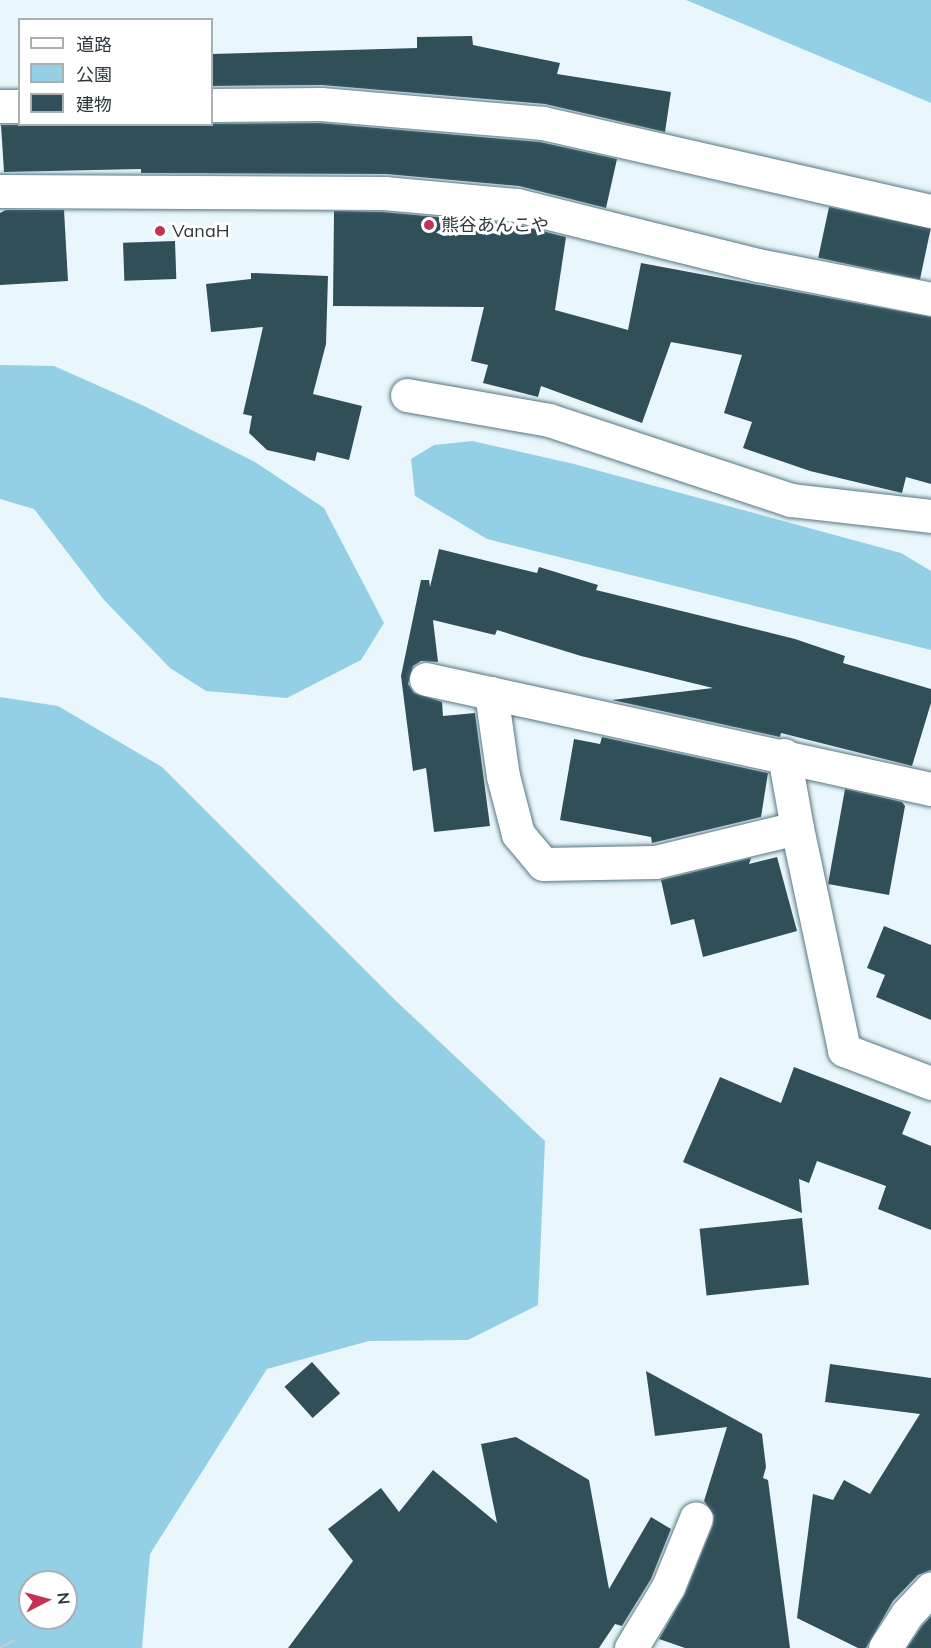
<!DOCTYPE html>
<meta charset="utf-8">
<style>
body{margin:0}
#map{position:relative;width:931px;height:1648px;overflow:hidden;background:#e9f7fc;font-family:Mulish,"Noto Sans JP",sans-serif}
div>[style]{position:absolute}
.green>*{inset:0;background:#94d0e5}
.building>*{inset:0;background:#304f59;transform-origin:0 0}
.minor-tunnel>*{height:33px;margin-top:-16.5px;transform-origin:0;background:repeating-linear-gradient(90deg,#c3d1d6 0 33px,transparent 0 49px)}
.roads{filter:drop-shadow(0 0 2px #577782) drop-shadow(0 0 2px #577782)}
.minor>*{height:33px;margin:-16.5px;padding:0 16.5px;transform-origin:16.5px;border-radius:16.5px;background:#fff}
.dots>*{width:16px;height:16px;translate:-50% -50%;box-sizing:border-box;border:3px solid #fff;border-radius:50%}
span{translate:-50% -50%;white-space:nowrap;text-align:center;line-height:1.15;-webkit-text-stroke:6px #fff;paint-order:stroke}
.poi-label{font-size:18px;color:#2b393e}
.left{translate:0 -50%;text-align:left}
.legend{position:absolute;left:18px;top:18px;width:195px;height:108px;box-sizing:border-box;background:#fff;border:2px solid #aab0b2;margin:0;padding:8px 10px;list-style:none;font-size:18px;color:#2b393e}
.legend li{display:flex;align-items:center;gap:12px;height:30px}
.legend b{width:30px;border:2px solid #aab0b2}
.north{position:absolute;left:18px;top:1570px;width:60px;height:60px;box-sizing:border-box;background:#fff;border:2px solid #aab0b2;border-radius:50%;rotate:84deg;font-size:16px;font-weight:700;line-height:24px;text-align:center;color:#2b393e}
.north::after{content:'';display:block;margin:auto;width:21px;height:27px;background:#c33356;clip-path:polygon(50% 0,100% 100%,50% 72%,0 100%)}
</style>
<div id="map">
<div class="green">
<div style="clip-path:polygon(686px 0,931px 0,931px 103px)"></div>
<div style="clip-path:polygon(0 365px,54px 366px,142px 405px,255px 462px,324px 508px,384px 623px,361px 660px,287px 698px,206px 691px,170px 668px,104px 600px,34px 509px,0 499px)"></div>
<div style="clip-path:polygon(472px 441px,574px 464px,901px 553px,931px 571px,931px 650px,487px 539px,415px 496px,411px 459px,434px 445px)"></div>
<div style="clip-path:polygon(evenodd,0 697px,58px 706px,162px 767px,394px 999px,545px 1141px,538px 1305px,468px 1340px,369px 1341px,267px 1369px,150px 1554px,142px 1648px,0 1648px,0 697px,30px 1582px,66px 1582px,66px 1618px,30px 1618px,30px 1582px)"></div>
</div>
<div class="building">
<div style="clip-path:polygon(472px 36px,473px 45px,560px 63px,557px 74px,671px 92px,665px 132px,545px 104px,322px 85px,212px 86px,212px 54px,417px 48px,417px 37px)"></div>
<div style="clip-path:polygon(320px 123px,540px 142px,617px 159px,606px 208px,519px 186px,386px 174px,141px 173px,141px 169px,4px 172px,1px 125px)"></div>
<div style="left:829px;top:207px;width:104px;height:52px;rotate:12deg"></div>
<div style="clip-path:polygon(6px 210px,64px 210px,68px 281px,0 285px,0 213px)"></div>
<div style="clip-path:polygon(334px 211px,383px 212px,514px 224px,566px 237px,555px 310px,628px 330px,641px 263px,931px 317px,931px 484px,906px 477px,902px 493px,810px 471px,743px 448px,752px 422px,724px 413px,742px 355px,671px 342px,642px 423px,541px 386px,538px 397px,483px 383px,488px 365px,471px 361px,484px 307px,333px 306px)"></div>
<div style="left:175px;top:241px;width:38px;height:52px;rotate:88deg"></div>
<div style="clip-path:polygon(251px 273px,328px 276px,326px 344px,313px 394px,362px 406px,349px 460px,317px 452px,315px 461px,267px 450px,249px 433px,252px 416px,243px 414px,263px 327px,211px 332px,206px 284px,251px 279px)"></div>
<div style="clip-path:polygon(439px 549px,537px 573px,539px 567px,598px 585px,596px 590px,795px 639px,845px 656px,843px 663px,931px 689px,931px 703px,912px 766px,781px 733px,780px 737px,612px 700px,713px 688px,581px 656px,497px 630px,495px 635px,433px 620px,438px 662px,421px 661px,413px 666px,408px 684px,414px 693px,442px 702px,443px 716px,475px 713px,490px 826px,434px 832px,426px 768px,413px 771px,401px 676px,421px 580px,429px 580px,430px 587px)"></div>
<div style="clip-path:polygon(602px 737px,768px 773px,761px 817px,652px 843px,651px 837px,560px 820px,574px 739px,600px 744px)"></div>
<div style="clip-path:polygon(845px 789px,902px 802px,905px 806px,889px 895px,828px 884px)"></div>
<div style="clip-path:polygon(777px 857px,797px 931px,703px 957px,694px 919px,671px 925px,661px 880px,751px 858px,749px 864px)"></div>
<div style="clip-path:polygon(884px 926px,931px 945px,931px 1020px,876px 997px,885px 975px,867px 968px)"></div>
<div style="clip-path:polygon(794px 1067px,911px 1112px,902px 1134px,931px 1146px,931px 1230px,878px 1209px,886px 1186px,817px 1161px,809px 1183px,799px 1179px,802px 1213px,683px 1162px,720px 1077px,781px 1103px)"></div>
<div style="left:802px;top:1218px;width:67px;height:103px;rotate:84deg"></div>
<div style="left:312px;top:1362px;width:42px;height:37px;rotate:48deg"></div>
<div style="clip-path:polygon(830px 1364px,931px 1378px,931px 1570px,918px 1575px,893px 1601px,866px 1648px,858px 1648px,797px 1618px,813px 1494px,833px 1500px,844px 1480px,870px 1494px,920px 1414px,825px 1402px)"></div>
<div style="clip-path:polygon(646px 1371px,762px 1434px,766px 1467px,763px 1478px,768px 1480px,790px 1648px,685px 1648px,659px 1639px,685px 1594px,713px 1525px,714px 1515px,704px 1501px,727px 1427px,655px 1436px)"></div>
<div style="clip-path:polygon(516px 1437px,589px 1480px,609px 1589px,651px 1517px,671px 1529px,651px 1579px,622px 1626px,615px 1624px,599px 1648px,288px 1648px,353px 1561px,328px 1529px,381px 1488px,399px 1512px,433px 1470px,497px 1523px,481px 1444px)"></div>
<div style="clip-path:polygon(931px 1616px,931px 1648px,907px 1648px,922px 1626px)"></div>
</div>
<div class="minor-tunnel">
<div style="left:0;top:1646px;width:2px;rotate:63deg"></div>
</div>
<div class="roads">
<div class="minor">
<div style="left:212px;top:105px;width:109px;rotate:-0.5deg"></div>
<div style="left:321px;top:104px;width:223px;rotate:4.9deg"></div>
<div style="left:543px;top:123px;width:398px;rotate:12.8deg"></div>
<div style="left:0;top:106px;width:20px"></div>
<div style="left:0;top:191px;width:384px;rotate:0.3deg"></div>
<div style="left:384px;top:193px;width:134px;rotate:5.2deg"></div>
<div style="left:517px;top:205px;width:248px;rotate:14deg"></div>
<div style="left:758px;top:265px;width:176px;rotate:11.1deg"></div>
<div style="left:407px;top:395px;width:144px;rotate:10deg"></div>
<div style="left:549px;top:420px;width:255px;rotate:18.3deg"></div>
<div style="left:791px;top:500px;width:141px;rotate:6.5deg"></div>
<div style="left:426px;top:679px;width:517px;rotate:12.29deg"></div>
<div style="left:491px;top:693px;width:84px;rotate:81.8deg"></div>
<div style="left:503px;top:776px;width:60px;rotate:75.5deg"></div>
<div style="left:518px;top:834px;width:39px;rotate:50deg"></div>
<div style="left:543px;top:864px;width:112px;rotate:-1deg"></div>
<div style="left:655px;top:862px;width:146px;rotate:-13.5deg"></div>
<div style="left:797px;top:828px;width:227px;rotate:78deg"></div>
<div style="left:844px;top:1050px;width:93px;rotate:20.8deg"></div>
<div style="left:784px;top:755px;width:74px;rotate:79.9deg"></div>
<div style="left:631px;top:1648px;width:71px;rotate:-58.8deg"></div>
<div style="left:668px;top:1587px;width:74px;rotate:-67.9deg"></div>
<div style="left:885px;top:1648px;width:40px;rotate:-57.1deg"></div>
<div style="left:907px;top:1614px;width:35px;rotate:-47deg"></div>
</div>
</div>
<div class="dots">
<div style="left:429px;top:225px;background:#c33356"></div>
<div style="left:160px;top:231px;background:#c33356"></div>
</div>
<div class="poi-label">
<span class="left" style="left:441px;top:225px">熊谷あんこや</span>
<span class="left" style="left:172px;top:231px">VanaH</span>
</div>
<ul class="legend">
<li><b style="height:8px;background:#fff"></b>道路</li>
<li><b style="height:16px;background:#94d0e5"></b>公園</li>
<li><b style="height:16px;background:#304f59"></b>建物</li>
</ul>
<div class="north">N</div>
</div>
